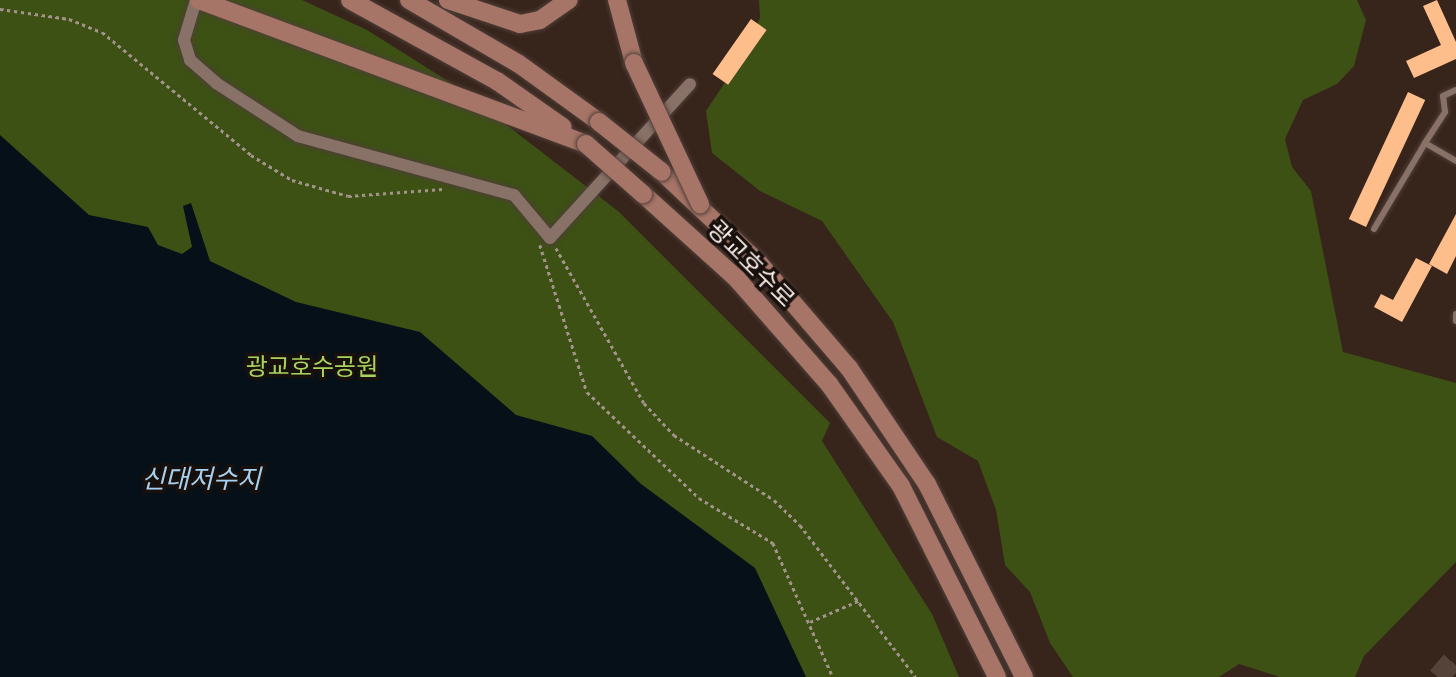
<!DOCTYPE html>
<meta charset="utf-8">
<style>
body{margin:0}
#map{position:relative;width:1456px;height:677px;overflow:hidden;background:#37241b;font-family:Commissioner,"Noto Sans KR",sans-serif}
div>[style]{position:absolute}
.green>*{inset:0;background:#3d5115}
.water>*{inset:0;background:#051019}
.building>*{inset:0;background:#febe8b;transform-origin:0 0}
.motorway-tunnel>*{height:21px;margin-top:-10.5px;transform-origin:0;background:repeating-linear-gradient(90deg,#55433a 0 21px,transparent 0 31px)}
.path>*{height:2.5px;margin-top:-1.25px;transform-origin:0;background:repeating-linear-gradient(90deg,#a3938b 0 3.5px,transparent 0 7px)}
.roads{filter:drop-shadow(0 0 2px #4f3f38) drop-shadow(0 0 2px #4f3f38)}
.service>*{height:6px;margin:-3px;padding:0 3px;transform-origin:3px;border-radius:3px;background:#887166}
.minor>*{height:12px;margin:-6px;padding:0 6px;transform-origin:6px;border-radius:6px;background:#887166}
.secondary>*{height:18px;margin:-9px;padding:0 9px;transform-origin:9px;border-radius:9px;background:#a77568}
.bridges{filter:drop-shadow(0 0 2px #4f3f38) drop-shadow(0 0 2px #4f3f38)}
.secondary-bridge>*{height:18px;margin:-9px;padding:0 9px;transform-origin:9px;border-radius:9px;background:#a77568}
span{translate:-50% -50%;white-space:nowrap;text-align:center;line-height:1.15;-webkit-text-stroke:7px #18100c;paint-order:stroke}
.street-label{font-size:24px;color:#fef1eb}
.park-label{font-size:24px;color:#a9d35c}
.water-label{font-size:26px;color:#a7d1f0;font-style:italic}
</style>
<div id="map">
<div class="green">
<div style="clip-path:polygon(0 0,302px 0,367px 30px,459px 88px,618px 211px,830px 423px,822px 441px,932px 614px,959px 677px,0 677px)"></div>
<div style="clip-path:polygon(759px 0,1357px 0,1366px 20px,1354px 66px,1337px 84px,1303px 100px,1285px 139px,1292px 167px,1311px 191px,1343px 352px,1456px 383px,1456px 562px,1364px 656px,1355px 677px,1280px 677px,1239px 664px,1219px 677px,1073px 677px,1050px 643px,1030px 592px,1005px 565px,996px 510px,978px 461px,937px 437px,893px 322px,822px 221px,760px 191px,712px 153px,706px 111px,746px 51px,760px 18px)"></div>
</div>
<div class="water">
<div style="clip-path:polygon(0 135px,89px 215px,148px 227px,158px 245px,182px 254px,192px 247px,183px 206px,191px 203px,210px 261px,296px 302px,420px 332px,516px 415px,592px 436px,641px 484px,755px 568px,806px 677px,0 677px)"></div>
</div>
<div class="building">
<div style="clip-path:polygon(1437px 0,1456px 42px,1456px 59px,1414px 78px,1406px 61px,1441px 45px,1423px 6px)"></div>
<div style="left:751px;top:19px;width:19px;height:67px;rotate:35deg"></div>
<div style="left:1408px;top:92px;width:19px;height:140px;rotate:25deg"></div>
<div style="clip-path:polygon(1456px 214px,1456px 256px,1447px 274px,1429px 264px)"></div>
<div style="clip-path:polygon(1416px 258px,1432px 266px,1402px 322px,1374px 307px,1381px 294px,1393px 300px)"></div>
</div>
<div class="motorway-tunnel">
<div style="left:1438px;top:677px;width:28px;rotate:-49deg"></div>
</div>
<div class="path">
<div style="left:0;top:9px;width:70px;rotate:8.2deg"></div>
<div style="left:69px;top:19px;width:35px;rotate:22deg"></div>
<div style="left:102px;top:32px;width:193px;rotate:39.5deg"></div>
<div style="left:251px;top:155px;width:48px;rotate:31.4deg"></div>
<div style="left:292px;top:180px;width:58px;rotate:15.9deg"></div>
<div style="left:348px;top:196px;width:95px;rotate:-4.2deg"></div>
<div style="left:540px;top:245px;width:154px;rotate:72.3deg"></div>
<div style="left:587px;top:392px;width:154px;rotate:43.4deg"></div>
<div style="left:699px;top:498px;width:87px;rotate:31.3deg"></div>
<div style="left:773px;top:543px;width:147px;rotate:65.9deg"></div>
<div style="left:556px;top:248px;width:178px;rotate:60.4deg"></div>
<div style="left:644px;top:403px;width:44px;rotate:46.8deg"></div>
<div style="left:674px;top:435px;width:119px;rotate:33deg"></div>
<div style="left:774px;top:500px;width:36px;rotate:44deg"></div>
<div style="left:800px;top:525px;width:191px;rotate:52.7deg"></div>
<div style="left:810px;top:622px;width:55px;rotate:-23.7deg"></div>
</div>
<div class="roads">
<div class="service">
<div style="left:1425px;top:143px;width:37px;rotate:-57deg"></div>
<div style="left:1445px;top:112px;width:16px;rotate:-97deg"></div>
<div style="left:1443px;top:96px;width:14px;rotate:-25deg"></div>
<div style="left:1374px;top:229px;width:100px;rotate:-59.3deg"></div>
<div style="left:1425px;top:143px;width:36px;rotate:30deg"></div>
<div style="left:1456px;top:314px;width:7px;rotate:90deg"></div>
</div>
<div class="minor">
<div style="left:196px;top:0;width:42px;rotate:106.7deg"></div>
<div style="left:184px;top:40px;width:21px;rotate:73deg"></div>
<div style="left:190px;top:60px;width:35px;rotate:41deg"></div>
<div style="left:216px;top:83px;width:98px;rotate:32.9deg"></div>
<div style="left:298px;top:136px;width:224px;rotate:15.3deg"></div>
<div style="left:514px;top:195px;width:56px;rotate:50.1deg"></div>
<div style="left:550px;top:238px;width:208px;rotate:-47.7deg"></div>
</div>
<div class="secondary">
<div style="left:199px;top:0;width:413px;rotate:20.4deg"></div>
<div style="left:350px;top:0;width:168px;rotate:28.9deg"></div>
<div style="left:497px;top:81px;width:80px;rotate:34.9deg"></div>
<div style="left:409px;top:0;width:127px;rotate:30.2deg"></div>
<div style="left:519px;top:64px;width:99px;rotate:35.9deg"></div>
<div style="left:448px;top:0;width:76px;rotate:18.4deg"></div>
<div style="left:520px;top:24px;width:20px;rotate:-11deg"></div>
<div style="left:540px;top:20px;width:35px;rotate:-35deg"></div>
<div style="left:617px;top:0;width:65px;rotate:74.9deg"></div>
<div style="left:662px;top:172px;width:132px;rotate:43.2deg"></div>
<div style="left:758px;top:262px;width:140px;rotate:49.4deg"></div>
<div style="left:849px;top:368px;width:140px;rotate:56.1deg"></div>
<div style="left:927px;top:484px;width:216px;rotate:63.3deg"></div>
<div style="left:643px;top:194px;width:127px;rotate:42.1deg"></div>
<div style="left:737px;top:279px;width:140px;rotate:48.8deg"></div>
<div style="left:829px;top:384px;width:125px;rotate:54.8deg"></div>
<div style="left:901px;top:486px;width:214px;rotate:63.3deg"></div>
</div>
</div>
<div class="bridges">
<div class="secondary-bridge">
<div style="left:634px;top:63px;width:156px;rotate:64.9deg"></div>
<div style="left:599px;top:122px;width:80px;rotate:38.4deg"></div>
<div style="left:586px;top:144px;width:76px;rotate:41.3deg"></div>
</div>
</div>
<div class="street-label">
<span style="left:752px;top:263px;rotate:45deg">광교호수로</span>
</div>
<div class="park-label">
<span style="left:312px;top:366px">광교호수공원</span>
</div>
<div class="water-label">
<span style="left:201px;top:478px">신대저수지</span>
</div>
</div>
